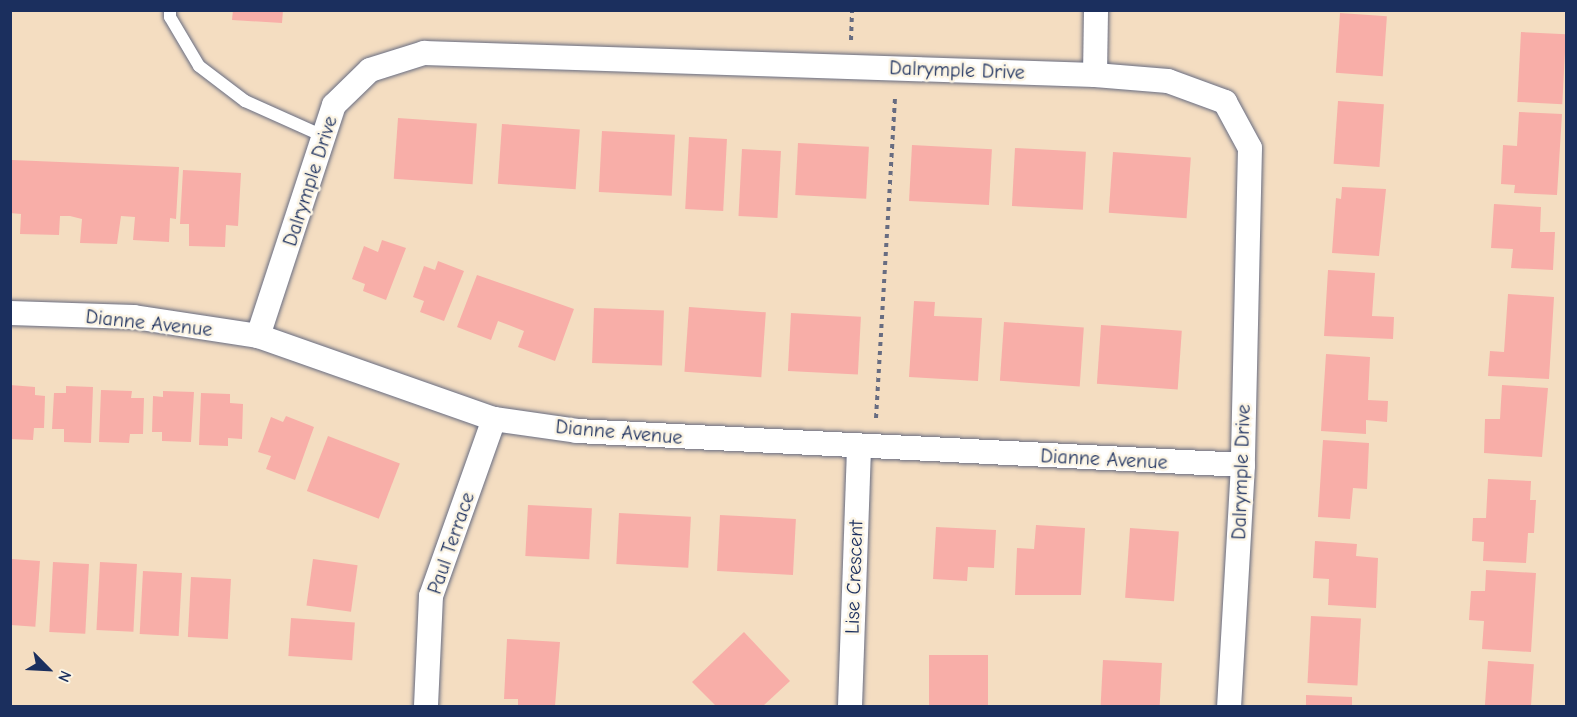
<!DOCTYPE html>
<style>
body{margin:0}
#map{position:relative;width:1577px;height:717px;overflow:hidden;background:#f4ddc1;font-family:"Comic Neue",sans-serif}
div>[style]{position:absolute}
.building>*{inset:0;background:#f8aea8;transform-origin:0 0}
.path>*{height:4px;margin-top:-2px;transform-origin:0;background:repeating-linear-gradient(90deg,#676c81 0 4.5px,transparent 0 9px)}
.roads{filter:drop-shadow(0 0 2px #676c81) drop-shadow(0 0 2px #676c81)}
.lane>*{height:12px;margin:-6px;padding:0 6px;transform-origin:6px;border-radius:6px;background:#fff}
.street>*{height:24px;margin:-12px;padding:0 12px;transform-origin:12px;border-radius:12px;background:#fff}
span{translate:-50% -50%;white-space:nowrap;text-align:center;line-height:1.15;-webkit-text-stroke:5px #fcf5e5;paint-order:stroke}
.street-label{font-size:20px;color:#1b2f5e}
.frame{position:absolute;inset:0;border:12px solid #1b2f5e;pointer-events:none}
.north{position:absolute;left:18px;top:639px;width:60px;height:60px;-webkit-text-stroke:4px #fcf5e5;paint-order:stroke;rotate:114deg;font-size:16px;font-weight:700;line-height:24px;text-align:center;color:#1b2f5e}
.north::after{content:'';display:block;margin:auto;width:21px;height:27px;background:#1b2f5e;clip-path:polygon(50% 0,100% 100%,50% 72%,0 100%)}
</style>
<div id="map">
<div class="building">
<div style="clip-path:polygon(233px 10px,283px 10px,282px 23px,232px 20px)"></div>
<div style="left:1340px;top:13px;width:47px;height:60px;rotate:4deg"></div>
<div style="left:1521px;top:32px;width:45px;height:70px;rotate:3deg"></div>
<div style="left:1338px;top:101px;width:46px;height:63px;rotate:4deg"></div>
<div style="clip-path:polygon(1519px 112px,1562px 114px,1557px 195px,1514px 193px,1515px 185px,1501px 184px,1503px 145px,1517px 146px)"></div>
<div style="left:398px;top:118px;width:79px;height:61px;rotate:4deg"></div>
<div style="left:502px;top:124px;width:78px;height:60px;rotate:4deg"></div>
<div style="left:602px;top:131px;width:73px;height:61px;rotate:3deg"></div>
<div style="left:689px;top:137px;width:38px;height:72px;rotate:3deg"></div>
<div style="left:798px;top:143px;width:71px;height:52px;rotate:3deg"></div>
<div style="left:912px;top:145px;width:80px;height:56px;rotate:3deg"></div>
<div style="left:1015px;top:148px;width:71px;height:58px;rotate:3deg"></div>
<div style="left:742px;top:149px;width:39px;height:67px;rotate:3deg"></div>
<div style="left:1113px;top:152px;width:78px;height:61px;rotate:4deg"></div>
<div style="clip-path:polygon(12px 160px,179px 167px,176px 219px,170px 218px,169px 242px,133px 240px,135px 217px,121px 216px,117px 244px,80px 243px,82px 219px,70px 216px,60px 216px,59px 235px,20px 234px,21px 214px,10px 213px)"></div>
<div style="clip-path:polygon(183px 170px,241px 173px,238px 226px,226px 225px,225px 247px,189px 246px,189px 224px,180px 224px)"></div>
<div style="clip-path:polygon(1342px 187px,1386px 189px,1379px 256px,1332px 253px,1336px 198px,1341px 199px)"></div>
<div style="clip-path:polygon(1494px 204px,1541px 207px,1540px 232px,1555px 232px,1553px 270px,1511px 268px,1513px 249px,1491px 248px)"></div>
<div style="clip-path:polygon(382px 240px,406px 248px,386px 300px,363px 291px,365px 284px,352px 279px,364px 246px,378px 252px)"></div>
<div style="clip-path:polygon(438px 261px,464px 271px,444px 321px,420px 312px,424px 301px,413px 297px,424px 266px,435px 270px)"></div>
<div style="clip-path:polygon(1328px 270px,1375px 273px,1372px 316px,1394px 317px,1393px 339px,1324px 336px)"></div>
<div style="clip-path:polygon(477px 275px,574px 309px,555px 361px,518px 347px,524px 331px,498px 321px,491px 340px,457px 327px)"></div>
<div style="clip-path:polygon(1508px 294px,1554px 297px,1549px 379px,1488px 376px,1490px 351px,1504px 352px)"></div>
<div style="clip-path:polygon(914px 301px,935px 302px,934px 316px,982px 318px,978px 381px,909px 377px)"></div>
<div style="left:689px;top:307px;width:77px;height:65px;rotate:4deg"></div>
<div style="left:594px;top:308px;width:70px;height:55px;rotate:2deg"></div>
<div style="left:791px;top:313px;width:70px;height:58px;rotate:3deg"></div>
<div style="left:1004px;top:322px;width:80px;height:59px;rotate:4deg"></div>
<div style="left:1101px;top:325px;width:81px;height:59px;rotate:4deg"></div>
<div style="clip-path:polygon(1326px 354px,1370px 357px,1368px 400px,1388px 401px,1387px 422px,1366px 420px,1366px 434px,1321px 431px)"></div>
<div style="clip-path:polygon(10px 385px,35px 387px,35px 395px,45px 396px,44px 428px,34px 428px,33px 440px,10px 439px)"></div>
<div style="clip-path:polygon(1502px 385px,1548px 388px,1542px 457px,1484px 453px,1485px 419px,1500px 419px)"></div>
<div style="clip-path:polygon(66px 386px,93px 387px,91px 443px,64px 442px,64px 429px,52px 429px,54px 393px,66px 393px)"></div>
<div style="clip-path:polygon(101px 390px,132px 391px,131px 398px,144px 398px,143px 434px,130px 434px,129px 443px,99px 442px)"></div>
<div style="clip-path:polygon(163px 391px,194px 392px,191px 442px,162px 441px,162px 432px,152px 432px,153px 396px,163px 397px)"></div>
<div style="clip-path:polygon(201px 393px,230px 394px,230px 403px,243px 404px,242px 439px,228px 438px,228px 446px,199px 445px)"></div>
<div style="clip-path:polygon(286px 416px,314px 427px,295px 480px,266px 469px,271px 456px,258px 452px,271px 417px,283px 422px)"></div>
<div style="left:328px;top:436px;width:77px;height:59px;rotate:21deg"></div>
<div style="clip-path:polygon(1323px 440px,1369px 443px,1367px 489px,1353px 488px,1350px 519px,1318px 517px)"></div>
<div style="clip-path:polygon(1488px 479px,1531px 481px,1530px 500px,1536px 500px,1534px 533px,1528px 533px,1526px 563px,1483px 561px,1484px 542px,1472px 541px,1473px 518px,1486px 518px)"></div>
<div style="left:528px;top:505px;width:64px;height:51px;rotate:3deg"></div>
<div style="left:619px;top:513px;width:72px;height:51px;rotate:3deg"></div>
<div style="left:720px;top:515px;width:76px;height:56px;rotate:3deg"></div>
<div style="clip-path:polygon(1036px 525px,1085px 528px,1081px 595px,1015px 595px,1017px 548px,1034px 549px)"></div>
<div style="clip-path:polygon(936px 527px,996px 530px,994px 568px,968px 567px,967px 581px,933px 579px)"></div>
<div style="left:1130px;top:528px;width:49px;height:70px;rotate:4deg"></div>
<div style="clip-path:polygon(1315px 541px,1357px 544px,1356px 556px,1378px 558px,1376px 608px,1328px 605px,1329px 579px,1313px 578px)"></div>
<div style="left:12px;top:559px;width:28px;height:66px;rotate:4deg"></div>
<div style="left:313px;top:559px;width:45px;height:47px;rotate:8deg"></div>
<div style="left:53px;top:562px;width:36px;height:70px;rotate:3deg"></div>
<div style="left:100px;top:562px;width:37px;height:68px;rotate:3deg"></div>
<div style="clip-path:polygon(1486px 570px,1536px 573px,1531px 652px,1482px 649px,1484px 621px,1469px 620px,1471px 591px,1485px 591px)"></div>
<div style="left:143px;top:571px;width:39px;height:63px;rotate:3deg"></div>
<div style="left:191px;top:577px;width:40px;height:60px;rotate:3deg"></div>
<div style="left:1311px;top:616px;width:50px;height:67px;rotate:3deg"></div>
<div style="left:291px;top:618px;width:64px;height:38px;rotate:4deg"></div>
<div style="clip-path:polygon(744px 632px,790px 681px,763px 706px,716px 706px,692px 682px)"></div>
<div style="clip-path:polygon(507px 639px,560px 642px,555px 706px,518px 706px,518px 699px,504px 699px)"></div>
<div style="left:929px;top:655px;width:59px;height:51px"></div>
<div style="left:1103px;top:660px;width:59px;height:46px;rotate:3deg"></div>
<div style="left:1488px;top:661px;width:46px;height:45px;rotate:4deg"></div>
<div style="clip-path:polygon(1306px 695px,1352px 697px,1352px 706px,1306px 706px)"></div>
</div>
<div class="path">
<div style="left:851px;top:40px;width:30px;rotate:-88deg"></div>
<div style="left:876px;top:418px;width:323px;rotate:-86.6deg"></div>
</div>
<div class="roads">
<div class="lane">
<div style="left:170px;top:10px;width:7px;rotate:90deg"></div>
<div style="left:170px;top:17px;width:57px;rotate:59.4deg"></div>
<div style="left:199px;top:66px;width:58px;rotate:37.3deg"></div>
<div style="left:245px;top:101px;width:88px;rotate:24.2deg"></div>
</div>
<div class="street">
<div style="left:1095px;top:75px;width:65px;rotate:-89.1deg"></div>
<div style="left:10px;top:313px;width:124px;rotate:1.8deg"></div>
<div style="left:134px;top:317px;width:125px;rotate:8.7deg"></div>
<div style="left:258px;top:336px;width:250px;rotate:19.4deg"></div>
<div style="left:494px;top:419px;width:84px;rotate:8.2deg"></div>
<div style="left:577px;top:431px;width:667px;rotate:2.92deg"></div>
<div style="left:258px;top:336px;width:243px;rotate:-71.8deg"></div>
<div style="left:334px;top:105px;width:50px;rotate:-44.2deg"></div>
<div style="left:370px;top:70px;width:57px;rotate:-17.5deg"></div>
<div style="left:424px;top:53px;width:671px;rotate:1.88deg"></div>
<div style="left:1095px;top:75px;width:73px;rotate:4.7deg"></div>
<div style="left:1168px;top:81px;width:61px;rotate:20.2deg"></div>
<div style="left:1225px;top:102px;width:52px;rotate:61.5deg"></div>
<div style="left:1250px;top:148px;width:317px;rotate:91.3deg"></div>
<div style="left:1243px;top:465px;width:241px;rotate:93.3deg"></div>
<div style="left:426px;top:706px;width:110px;rotate:-87.4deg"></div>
<div style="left:431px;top:596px;width:188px;rotate:-70.4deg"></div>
<div style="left:850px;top:706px;width:258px;rotate:-88deg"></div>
</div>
</div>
<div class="street-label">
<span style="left:957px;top:70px;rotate:2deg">Dalrymple Drive</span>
<span style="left:310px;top:181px;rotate:-72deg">Dalrymple Drive</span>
<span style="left:149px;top:323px;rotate:6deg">Dianne Avenue</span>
<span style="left:619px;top:432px;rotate:5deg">Dianne Avenue</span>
<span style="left:1104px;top:459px;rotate:3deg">Dianne Avenue</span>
<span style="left:1241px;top:472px;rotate:-88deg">Dalrymple Drive</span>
<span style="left:451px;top:543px;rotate:-71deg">Paul Terrace</span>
<span style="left:854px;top:577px;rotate:-88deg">Lise Crescent</span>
</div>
<div class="frame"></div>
<div class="north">N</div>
</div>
